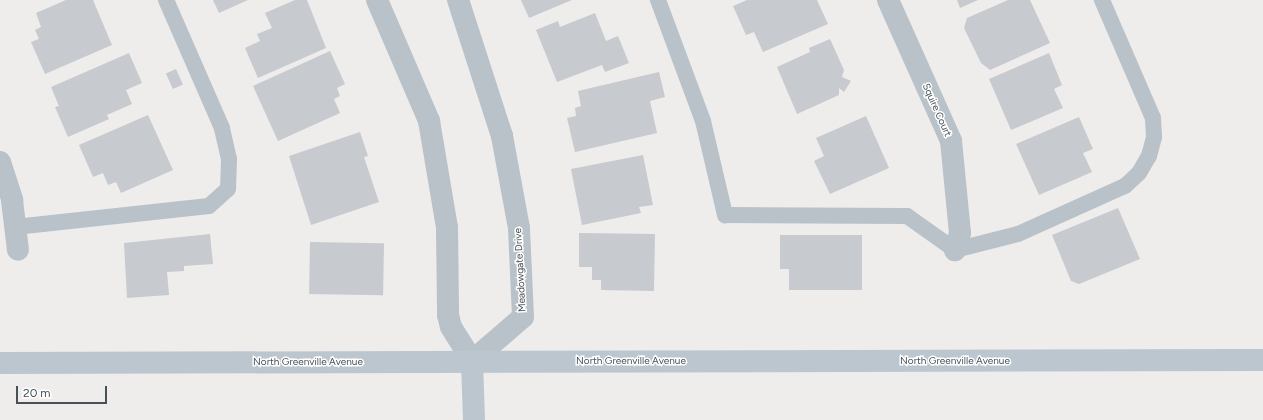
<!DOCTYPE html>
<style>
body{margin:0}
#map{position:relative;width:1263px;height:420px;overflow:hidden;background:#efecec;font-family:Figtree,sans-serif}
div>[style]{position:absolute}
.building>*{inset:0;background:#c7cace;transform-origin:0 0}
.service>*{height:16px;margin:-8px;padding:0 8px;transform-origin:8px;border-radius:8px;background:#b8c2c8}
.minor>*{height:22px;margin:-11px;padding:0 11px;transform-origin:11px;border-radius:11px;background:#b8c2c8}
.secondary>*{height:22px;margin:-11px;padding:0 11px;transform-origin:11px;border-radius:11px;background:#bbc6cf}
span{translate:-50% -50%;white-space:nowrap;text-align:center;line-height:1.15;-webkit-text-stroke:3px #fff;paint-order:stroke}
.street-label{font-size:10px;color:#465158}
.scale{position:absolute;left:16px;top:386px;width:91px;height:18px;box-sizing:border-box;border:2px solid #465158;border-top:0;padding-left:5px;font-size:12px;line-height:14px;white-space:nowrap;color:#465158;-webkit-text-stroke:3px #fff;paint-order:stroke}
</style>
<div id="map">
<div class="building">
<div style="clip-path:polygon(66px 0,93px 0,112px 45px,45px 74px,31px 42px,39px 39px,35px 30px,41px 27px,36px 13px)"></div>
<div style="clip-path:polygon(213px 0,248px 0,219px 13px)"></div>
<div style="clip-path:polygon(295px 0,307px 0,326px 48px,258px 78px,245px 48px,260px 41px,257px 34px,272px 28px,265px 13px)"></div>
<div style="clip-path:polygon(521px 0,572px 0,529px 18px)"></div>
<div style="clip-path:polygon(747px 0,817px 0,828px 24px,763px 52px,754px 32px,746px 35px,733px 6px)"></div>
<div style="clip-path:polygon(957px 0,978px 0,960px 8px)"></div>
<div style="clip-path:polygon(1008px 0,1030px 0,1050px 43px,990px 70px,981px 63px,964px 28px,967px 18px)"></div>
<div style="clip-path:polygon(595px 13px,606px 41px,618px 36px,629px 63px,605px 72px,602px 65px,557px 82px,536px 30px,558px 21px,560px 27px)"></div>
<div style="clip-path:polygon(830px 39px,844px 70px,842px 77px,851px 81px,844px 92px,839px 88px,839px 95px,797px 114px,777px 67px,810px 52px,809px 48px)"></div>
<div style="clip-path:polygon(330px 51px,345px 84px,337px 88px,340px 96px,334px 99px,340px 113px,278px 141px,253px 86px)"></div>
<div style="clip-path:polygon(129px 53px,142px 83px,126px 90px,132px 104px,107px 115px,109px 119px,68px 137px,55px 107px,59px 106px,51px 87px)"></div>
<div style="clip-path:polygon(1049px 53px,1062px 85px,1054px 89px,1063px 108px,1011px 130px,989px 79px)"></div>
<div style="left:176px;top:69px;width:17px;height:11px;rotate:66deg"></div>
<div style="clip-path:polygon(659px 72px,665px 97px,650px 101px,657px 133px,575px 152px,567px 118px,576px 116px,575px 108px,581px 106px,578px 91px)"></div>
<div style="clip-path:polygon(148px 115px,173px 170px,121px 193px,116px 182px,108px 185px,103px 173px,93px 177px,79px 145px)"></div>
<div style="clip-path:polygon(866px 116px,889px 168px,830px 194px,814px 161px,824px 156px,816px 138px)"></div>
<div style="clip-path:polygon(1079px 117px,1093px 149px,1083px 153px,1092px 172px,1039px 195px,1016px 144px)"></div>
<div style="clip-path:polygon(360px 132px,368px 156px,364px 157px,379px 202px,311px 225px,289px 156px)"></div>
<div style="clip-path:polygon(643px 155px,653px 205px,639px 207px,641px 213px,582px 225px,571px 169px)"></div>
<div style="clip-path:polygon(1118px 208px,1140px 259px,1079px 284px,1071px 281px,1052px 235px)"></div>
<div style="clip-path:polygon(579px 233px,655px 234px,654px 291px,601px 290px,601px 280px,592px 280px,592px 267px,579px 267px)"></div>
<div style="clip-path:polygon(210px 234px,213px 264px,184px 266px,184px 271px,167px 272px,169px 295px,127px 298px,124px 243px)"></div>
<div style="clip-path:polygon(780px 235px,862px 235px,862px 290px,789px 290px,789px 269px,780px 269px)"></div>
<div style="left:310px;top:242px;width:74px;height:52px;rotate:1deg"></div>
</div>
<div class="service">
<div style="left:658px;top:0;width:129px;rotate:69.6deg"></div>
<div style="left:703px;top:121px;width:97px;rotate:76.8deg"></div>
<div style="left:725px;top:215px;width:182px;rotate:0.3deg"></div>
<div style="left:907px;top:216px;width:59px;rotate:35.3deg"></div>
<div style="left:955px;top:250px;width:65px;rotate:-14.3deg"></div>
<div style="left:1018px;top:234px;width:117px;rotate:-24.2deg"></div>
<div style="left:1125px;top:186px;width:19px;rotate:-43deg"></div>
<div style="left:1139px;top:173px;width:20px;rotate:-60deg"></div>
<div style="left:1149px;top:156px;width:20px;rotate:-75deg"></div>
<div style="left:1154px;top:137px;width:19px;rotate:-93deg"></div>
<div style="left:1153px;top:118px;width:129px;rotate:-113.4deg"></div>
<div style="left:15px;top:227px;width:195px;rotate:-6.2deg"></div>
<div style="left:209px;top:206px;width:25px;rotate:-42deg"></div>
<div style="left:228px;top:189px;width:30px;rotate:-88deg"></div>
<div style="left:229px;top:159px;width:32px;rotate:-103deg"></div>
<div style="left:222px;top:128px;width:140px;rotate:-113.6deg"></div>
</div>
<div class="minor">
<div style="left:377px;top:0;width:132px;rotate:66.7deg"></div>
<div style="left:429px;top:121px;width:108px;rotate:80.4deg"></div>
<div style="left:447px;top:227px;width:88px;rotate:89.3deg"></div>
<div style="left:448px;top:315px;width:12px;rotate:76deg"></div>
<div style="left:451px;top:327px;width:40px;rotate:58deg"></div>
<div style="left:472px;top:361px;width:67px;rotate:-40.8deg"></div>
<div style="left:523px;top:317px;width:89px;rotate:-92.6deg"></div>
<div style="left:519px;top:228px;width:94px;rotate:-100.5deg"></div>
<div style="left:502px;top:136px;width:143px;rotate:-107.9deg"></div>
<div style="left:888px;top:0;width:154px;rotate:65.9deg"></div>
<div style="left:951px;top:141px;width:92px;rotate:84.4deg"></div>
<div style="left:960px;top:233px;width:18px;rotate:106deg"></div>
<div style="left:0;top:162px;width:40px;rotate:72deg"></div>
<div style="left:12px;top:200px;width:50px;rotate:83.2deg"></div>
</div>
<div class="secondary">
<div style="left:472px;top:361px;width:59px;rotate:88.1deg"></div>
<div style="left:0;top:363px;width:1263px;rotate:-0.14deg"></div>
</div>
<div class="street-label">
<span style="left:937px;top:110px;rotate:66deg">Squire Court</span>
<span style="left:520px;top:270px;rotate:-93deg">Meadowgate Drive</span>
<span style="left:631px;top:361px">North Greenville Avenue</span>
<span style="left:955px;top:361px">North Greenville Avenue</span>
<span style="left:308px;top:362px">North Greenville Avenue</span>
</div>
<div class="scale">20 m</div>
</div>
